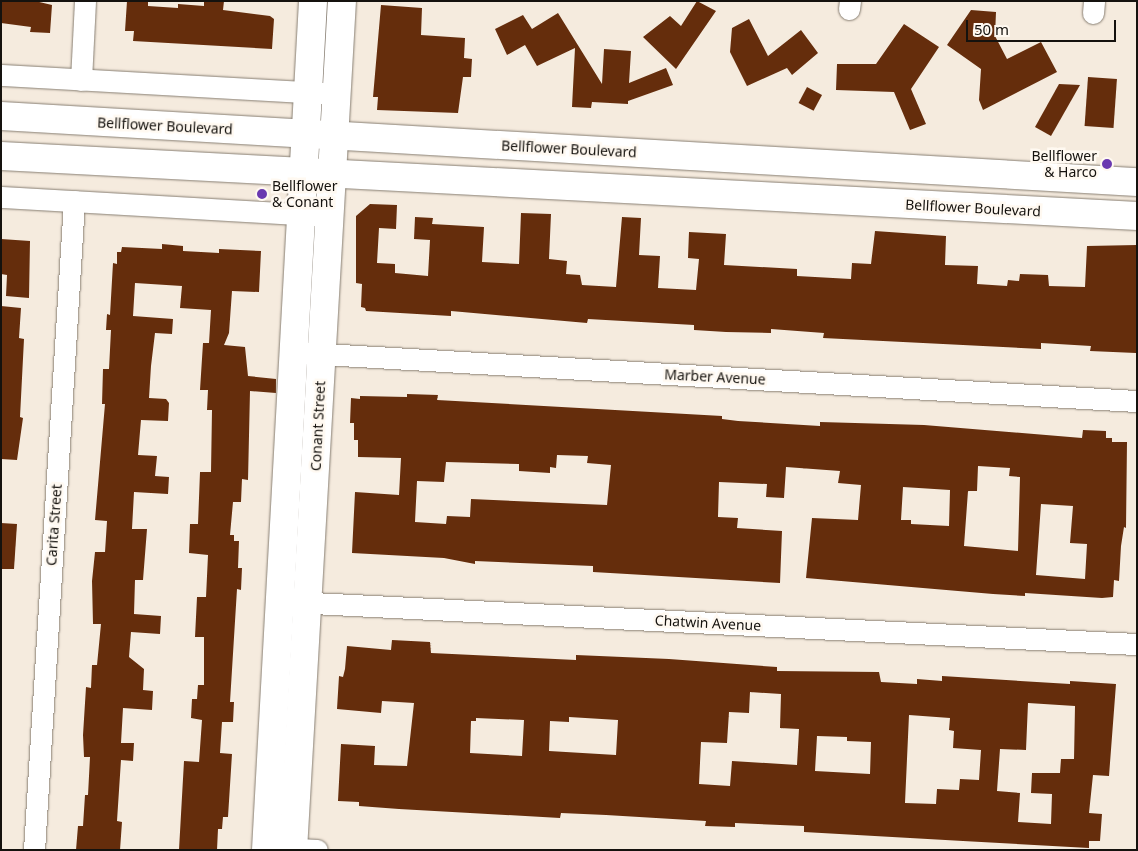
<!DOCTYPE html>
<style>
body{margin:0}
#map{position:relative;width:1138px;height:851px;overflow:hidden;background:#f5ebde;font-family:"Noto Sans",sans-serif}
div>[style]{position:absolute}
.building>*{inset:0;background:#652d0c;transform-origin:0 0}
.roads{filter:drop-shadow(0 0 1px #877e72) drop-shadow(0 0 1px #877e72)}
.street>*{height:21px;margin:-10.5px;padding:0 10.5px;transform-origin:10.5px;border-radius:10.5px;background:#fff}
.secondary>*{height:28px;margin:-14px;padding:0 14px;transform-origin:14px;border-radius:14px;background:#fff}
.dots>*{width:14px;height:14px;translate:-50% -50%;box-sizing:border-box;border:2px solid #fff9f1;border-radius:50%}
span{translate:-50% -50%;white-space:nowrap;text-align:center;line-height:1.15;-webkit-text-stroke:5px #fff9f1;paint-order:stroke}
.street-label{font-size:14px;color:#15120e}
.poi-label{font-size:14px;color:#15120e}
.right{translate:-100% -50%;text-align:right}
.left{translate:0 -50%;text-align:left}
.frame{position:absolute;inset:0;border:2px solid #15120e;pointer-events:none}
.scale{position:absolute;left:966px;top:20px;width:150px;height:22px;box-sizing:border-box;border:2px solid #15120e;border-top:0;padding-left:6px;font-size:15px;line-height:18px;white-space:nowrap;color:#15120e;-webkit-text-stroke:4px #fff9f1;paint-order:stroke}
</style>
<div id="map">
<div class="building">
<div style="clip-path:polygon(35px 1px,52px 5px,50px 33px,30px 32px,31px 27px,1px 23px,2px 2px)"></div>
<div style="clip-path:polygon(127px 1px,148px 1px,148px 6px,178px 8px,178px 4px,204px 6px,204px 1px,224px 1px,223px 10px,270px 16px,274px 19px,272px 49px,133px 41px,134px 31px,125px 31px)"></div>
<div style="clip-path:polygon(697px 1px,716px 11px,676px 69px,643px 37px,670px 16px,681px 26px)"></div>
<div style="clip-path:polygon(381px 5px,422px 8px,421px 35px,465px 38px,464px 58px,472px 59px,471px 77px,463px 77px,458px 113px,377px 110px,378px 97px,373px 97px)"></div>
<div style="clip-path:polygon(971px 10px,996px 12px,995px 36px,1007px 59px,1041px 42px,1057px 72px,983px 110px,979px 100px,981px 69px,947px 45px)"></div>
<div style="clip-path:polygon(558px 13px,602px 84px,604px 49px,631px 51px,629px 83px,666px 68px,673px 85px,628px 101px,628px 104px,592px 102px,591px 108px,572px 107px,575px 48px,537px 66px,525px 45px,507px 55px,495px 29px,523px 15px,532px 29px)"></div>
<div style="clip-path:polygon(749px 19px,768px 56px,801px 30px,818px 53px,792px 75px,787px 68px,747px 86px,730px 52px,732px 28px)"></div>
<div style="clip-path:polygon(904px 24px,939px 47px,911px 89px,926px 124px,910px 130px,894px 92px,836px 90px,837px 64px,876px 64px)"></div>
<div style="left:1088px;top:77px;width:29px;height:49px;rotate:4deg"></div>
<div style="clip-path:polygon(1059px 84px,1080px 85px,1051px 136px,1035px 127px)"></div>
<div style="left:807px;top:87px;width:17px;height:18px;rotate:28deg"></div>
<div style="clip-path:polygon(370px 204px,397px 205px,396px 229px,379px 228px,377px 263px,395px 264px,395px 273px,428px 276px,430px 240px,414px 239px,415px 217px,433px 218px,432px 224px,484px 227px,482px 262px,519px 264px,521px 213px,551px 214px,549px 259px,567px 261px,566px 274px,580px 275px,582px 285px,616px 287px,622px 217px,641px 218px,639px 255px,660px 256px,658px 288px,696px 290px,699px 259px,688px 258px,689px 232px,726px 234px,724px 265px,797px 269px,797px 276px,851px 279px,852px 263px,871px 264px,875px 231px,946px 236px,945px 265px,978px 266px,977px 284px,1007px 286px,1008px 280px,1019px 281px,1020px 274px,1048px 275px,1049px 286px,1085px 287px,1087px 246px,1137px 245px,1136px 353px,1090px 351px,1091px 346px,1041px 343px,1041px 349px,823px 338px,824px 333px,771px 329px,771px 333px,726px 332px,694px 330px,694px 325px,588px 319px,587px 323px,451px 311px,451px 316px,366px 311px,365px 308px,361px 307px,362px 284px,356px 283px,356px 216px)"></div>
<div style="clip-path:polygon(1px 239px,30px 241px,29px 298px,6px 296px,7px 275px,1px 274px)"></div>
<div style="clip-path:polygon(162px 244px,183px 246px,183px 251px,219px 253px,219px 249px,261px 251px,259px 292px,232px 291px,229px 333px,224px 345px,245px 347px,248px 376px,276px 379px,276px 393px,250px 391px,248px 480px,242px 479px,241px 502px,233px 502px,230px 535px,234px 535px,234px 541px,239px 541px,238px 568px,242px 568px,241px 590px,237px 589px,230px 702px,234px 702px,233px 722px,222px 722px,220px 753px,232px 754px,228px 817px,223px 817px,222px 829px,218px 829px,217px 850px,179px 850px,184px 761px,199px 762px,202px 720px,191px 718px,192px 699px,197px 699px,198px 685px,204px 685px,204px 637px,195px 637px,197px 597px,206px 597px,208px 555px,189px 553px,190px 524px,198px 524px,200px 472px,211px 472px,212px 410px,207px 410px,208px 390px,200px 390px,203px 343px,209px 343px,211px 310px,180px 308px,182px 286px,135px 283px,133px 316px,173px 319px,172px 334px,155px 333px,151px 366px,149px 398px,166px 399px,169px 403px,168px 421px,141px 420px,138px 455px,157px 456px,155px 476px,169px 477px,168px 494px,134px 492px,132px 529px,147px 529px,143px 580px,135px 580px,134px 614px,161px 616px,160px 634px,131px 632px,129px 657px,144px 669px,143px 690px,153px 691px,152px 710px,123px 708px,121px 743px,134px 743px,133px 761px,121px 760px,117px 821px,122px 822px,120px 850px,76px 850px,78px 826px,83px 826px,85px 795px,88px 795px,90px 757px,84px 757px,83px 735px,86px 687px,91px 688px,92px 665px,97px 665px,101px 624px,93px 624px,92px 581px,95px 552px,105px 552px,107px 521px,95px 520px,105px 404px,102px 404px,103px 369px,109px 369px,111px 330px,106px 330px,107px 314px,110px 315px,113px 263px,117px 264px,117px 252px,121px 252px,122px 247px,162px 249px)"></div>
<div style="clip-path:polygon(1px 306px,21px 308px,19px 338px,24px 339px,20px 417px,23px 418px,17px 460px,1px 459px)"></div>
<div style="clip-path:polygon(evenodd,407px 394px,438px 395px,437px 400px,722px 416px,722px 419px,738px 421px,820px 426px,820px 422px,924px 425px,1082px 438px,1083px 430px,1106px 431px,1106px 438px,1112px 438px,1112px 442px,1127px 442px,1126px 528px,1124px 527px,1121px 546px,1119px 581px,1114px 580px,1113px 597px,1102px 598px,1025px 593px,1025px 596px,993px 594px,806px 578px,812px 518px,858px 520px,861px 485px,838px 483px,840px 471px,786px 467px,784px 498px,766px 497px,767px 484px,719px 482px,718px 517px,738px 518px,737px 528px,782px 531px,780px 583px,593px 572px,593px 566px,475px 561px,475px 564px,444px 558px,352px 553px,355px 492px,399px 495px,401px 458px,358px 457px,358px 440px,354px 440px,354px 423px,350px 423px,351px 398px,360px 399px,360px 396px,407px 397px,407px 394px,557px 455px,588px 456px,587px 463px,611px 465px,607px 505px,471px 499px,470px 517px,447px 516px,446px 524px,415px 522px,417px 481px,444px 482px,446px 462px,519px 464px,519px 471px,550px 473px,550px 467px,556px 468px,557px 455px,407px 394px,978px 466px,1010px 468px,1009px 476px,1020px 477px,1018px 551px,964px 546px,968px 491px,977px 491px,978px 466px,407px 394px,903px 487px,950px 490px,949px 526px,911px 524px,911px 520px,901px 520px,903px 487px,407px 394px,1041px 504px,1073px 506px,1070px 543px,1087px 544px,1085px 579px,1036px 575px,1041px 504px)"></div>
<div style="clip-path:polygon(1px 523px,17px 524px,14px 569px,1px 569px)"></div>
<div style="clip-path:polygon(evenodd,392px 640px,430px 642px,431px 653px,576px 660px,576px 655px,669px 659px,777px 667px,777px 671px,879px 672px,881px 682px,917px 684px,917px 679px,942px 681px,942px 676px,1070px 684px,1070px 681px,1116px 684px,1109px 776px,1093px 775px,1089px 813px,1102px 814px,1100px 841px,1089px 841px,1089px 848px,963px 841px,804px 832px,804px 826px,735px 823px,735px 827px,705px 826px,706px 821px,606px 815px,561px 813px,560px 818px,399px 809px,359px 806px,359px 802px,338px 801px,341px 744px,375px 746px,374px 765px,407px 766px,414px 703px,382px 701px,381px 713px,337px 709px,339px 676px,343px 677px,345px 669px,347px 646px,391px 650px,392px 640px,750px 692px,781px 694px,780px 728px,799px 729px,797px 765px,732px 761px,730px 786px,699px 784px,701px 742px,727px 743px,729px 712px,749px 713px,750px 692px,392px 640px,1028px 703px,1075px 706px,1074px 759px,1061px 759px,1060px 773px,1032px 773px,1031px 793px,1052px 794px,1051px 824px,1018px 822px,1020px 793px,997px 791px,1000px 749px,1026px 750px,1028px 703px,392px 640px,909px 715px,950px 718px,949px 730px,954px 731px,953px 748px,981px 750px,979px 780px,960px 779px,959px 790px,937px 789px,936px 804px,905px 803px,909px 715px,392px 640px,569px 717px,618px 720px,616px 755px,549px 751px,550px 721px,569px 722px,569px 717px,392px 640px,476px 718px,524px 720px,522px 756px,470px 753px,471px 721px,476px 721px,476px 718px,392px 640px,817px 736px,847px 737px,847px 741px,871px 742px,870px 774px,815px 771px,817px 736px)"></div>
</div>
<div class="roads">
<div class="street">
<div style="left:849px;top:9px;width:8px;rotate:-83deg"></div>
<div style="left:1093px;top:13px;width:12px;rotate:-85deg"></div>
<div style="left:1px;top:75px;width:324px;rotate:3.2deg"></div>
<div style="left:81px;top:80px;width:79px;rotate:-87.1deg"></div>
<div style="left:1px;top:197px;width:330px;rotate:3.3deg"></div>
<div style="left:306px;top:353px;width:832px;rotate:3.31deg"></div>
<div style="left:292px;top:602px;width:846px;rotate:2.85deg"></div>
<div style="left:278px;top:848px;width:39px;rotate:3deg"></div>
<div style="left:34px;top:850px;width:650px;rotate:-86.47deg"></div>
</div>
<div class="secondary">
<div style="left:1px;top:116px;width:1138px;rotate:3.33deg"></div>
<div style="left:1px;top:156px;width:1138px;rotate:3.02deg"></div>
<div style="left:266px;top:850px;width:850px;rotate:-86.83deg"></div>
<div style="left:293px;top:850px;width:850px;rotate:-86.7deg"></div>
</div>
</div>
<div class="dots">
<div style="left:1107px;top:164px;background:#6a39b0"></div>
<div style="left:262px;top:194px;background:#6a39b0"></div>
</div>
<div class="street-label">
<span style="left:165px;top:126px;rotate:3deg">Bellflower Boulevard</span>
<span style="left:569px;top:149px;rotate:3deg">Bellflower Boulevard</span>
<span style="left:973px;top:208px;rotate:3deg">Bellflower Boulevard</span>
<span style="left:715px;top:377px;rotate:3deg">Marber Avenue</span>
<span style="left:318px;top:426px;rotate:-87deg">Conant Street</span>
<span style="left:54px;top:525px;rotate:-86deg">Carita Street</span>
<span style="left:708px;top:623px;rotate:3deg">Chatwin Avenue</span>
</div>
<div class="poi-label">
<span class="right" style="left:1097px;top:164px">Bellflower<br>&amp; Harco</span>
<span class="left" style="left:272px;top:194px">Bellflower<br>&amp; Conant</span>
</div>
<div class="frame"></div>
<div class="scale">50 m</div>
</div>
